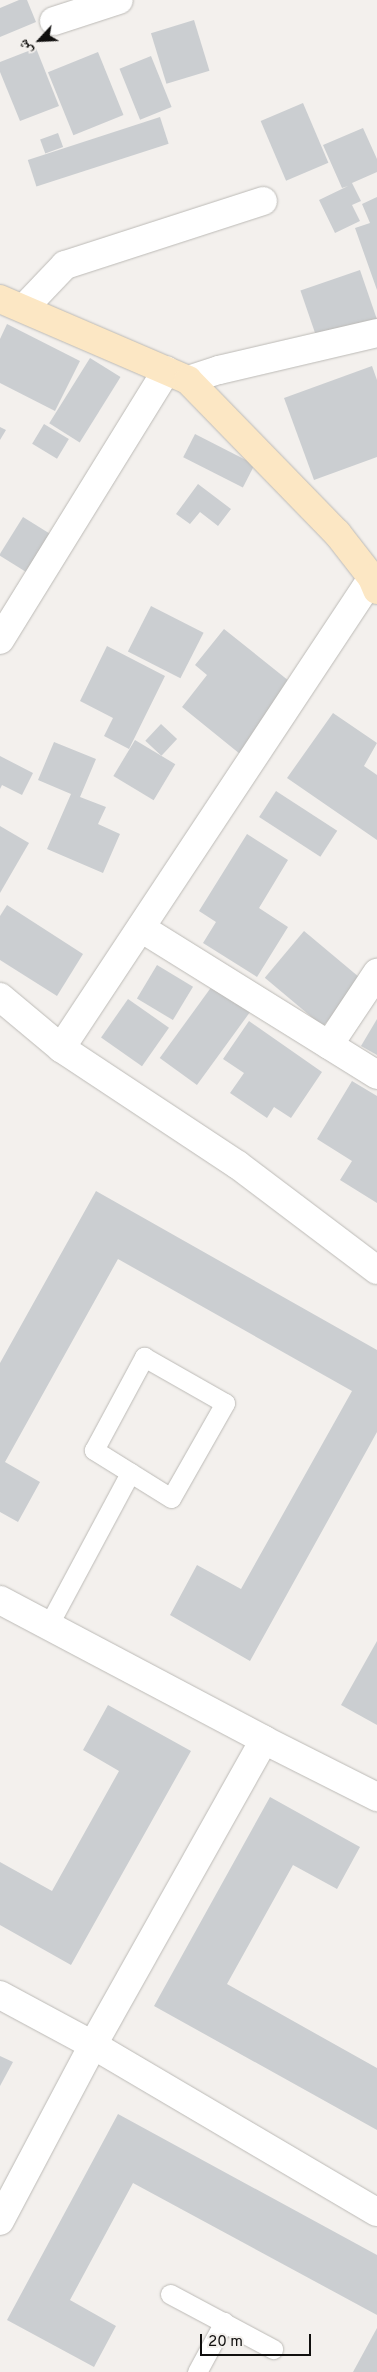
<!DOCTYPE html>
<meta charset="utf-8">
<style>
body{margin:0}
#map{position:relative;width:377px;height:2372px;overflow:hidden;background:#f3f0ed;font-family:Overpass,"Noto Naskh Arabic",sans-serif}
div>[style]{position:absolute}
.building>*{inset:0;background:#cbced1;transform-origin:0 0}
.roads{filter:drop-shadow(0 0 1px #bcbab6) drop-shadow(0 0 1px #bcbab6)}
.lane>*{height:19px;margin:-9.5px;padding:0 9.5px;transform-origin:9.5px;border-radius:9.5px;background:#fff}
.street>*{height:28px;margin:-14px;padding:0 14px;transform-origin:14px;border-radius:14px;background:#fff}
.secondary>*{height:28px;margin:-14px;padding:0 14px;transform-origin:14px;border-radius:14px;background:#fce7c4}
span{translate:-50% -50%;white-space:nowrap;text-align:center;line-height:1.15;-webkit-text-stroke:4px #f3f0ed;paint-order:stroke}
.north{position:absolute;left:15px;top:15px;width:50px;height:50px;-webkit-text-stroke:4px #f3f0ed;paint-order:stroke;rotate:245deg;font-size:14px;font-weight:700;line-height:20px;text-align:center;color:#100f0e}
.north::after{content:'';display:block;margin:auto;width:18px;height:22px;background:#100f0e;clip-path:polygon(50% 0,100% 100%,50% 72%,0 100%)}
.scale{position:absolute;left:200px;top:2334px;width:111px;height:22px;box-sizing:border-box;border:2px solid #100f0e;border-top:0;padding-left:6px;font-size:15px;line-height:18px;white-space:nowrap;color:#100f0e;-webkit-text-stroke:4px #f3f0ed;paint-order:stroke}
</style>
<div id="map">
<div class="building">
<div style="clip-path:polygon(19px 0,27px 0,36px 22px,0 37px,0 8px)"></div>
<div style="left:194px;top:20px;width:53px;height:45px;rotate:73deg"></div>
<div style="clip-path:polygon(36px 48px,59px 106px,20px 121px,0 72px,0 62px)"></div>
<div style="left:98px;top:52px;width:68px;height:54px;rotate:68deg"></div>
<div style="left:151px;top:56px;width:55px;height:34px;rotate:68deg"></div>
<div style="left:303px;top:103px;width:65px;height:46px;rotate:67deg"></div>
<div style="left:160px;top:117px;width:28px;height:139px;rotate:72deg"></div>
<div style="clip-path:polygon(363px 128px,377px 159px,377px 172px,352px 183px,361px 201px,352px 205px,360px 221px,335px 233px,319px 200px,348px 186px,342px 188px,323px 145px)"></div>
<div style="left:58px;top:133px;width:15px;height:19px;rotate:70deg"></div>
<div style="clip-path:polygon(377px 197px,377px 290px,355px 228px,370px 223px,362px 204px)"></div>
<div style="left:360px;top:270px;width:52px;height:63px;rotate:71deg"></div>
<div style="clip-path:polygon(7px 324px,80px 361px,55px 411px,0 383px,0 339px)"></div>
<div style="left:90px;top:358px;width:36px;height:77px;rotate:32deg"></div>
<div style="clip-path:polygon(372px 366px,377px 380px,377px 457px,314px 480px,284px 398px)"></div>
<div style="left:44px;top:424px;width:29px;height:23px;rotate:31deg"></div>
<div style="clip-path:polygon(0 427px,6px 430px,0 440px)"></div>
<div style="left:195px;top:434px;width:67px;height:26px;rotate:27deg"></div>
<div style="clip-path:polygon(198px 484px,231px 509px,218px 526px,200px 512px,190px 524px,176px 514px)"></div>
<div style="left:23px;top:517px;width:45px;height:45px;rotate:32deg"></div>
<div style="left:151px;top:606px;width:59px;height:51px;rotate:27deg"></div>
<div style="clip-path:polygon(224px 629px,294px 685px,240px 754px,182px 707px,207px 675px,195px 665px)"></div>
<div style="clip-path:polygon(107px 646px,165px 676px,129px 749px,104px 736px,113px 718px,80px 701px)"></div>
<div style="clip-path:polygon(333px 713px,377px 743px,364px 766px,377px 775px,377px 840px,287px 778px)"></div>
<div style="left:161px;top:724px;width:22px;height:23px;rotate:43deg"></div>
<div style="left:135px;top:740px;width:47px;height:42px;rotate:31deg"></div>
<div style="clip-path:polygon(54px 742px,96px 759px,80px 797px,106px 807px,98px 824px,120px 834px,103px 873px,47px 849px,71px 794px,38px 780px)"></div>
<div style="clip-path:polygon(0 756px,33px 773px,22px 795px,2px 785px,0 789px)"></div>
<div style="left:276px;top:791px;width:73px;height:31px;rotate:33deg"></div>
<div style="clip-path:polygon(0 826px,29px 843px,0 893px)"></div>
<div style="clip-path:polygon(247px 834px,288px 860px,259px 908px,288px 927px,257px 977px,203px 943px,216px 922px,199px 911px)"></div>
<div style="clip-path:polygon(7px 905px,83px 954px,57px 996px,0 960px,0 916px)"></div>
<div style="left:304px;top:931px;width:76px;height:61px;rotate:40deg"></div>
<div style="left:157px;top:965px;width:42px;height:39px;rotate:31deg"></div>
<div style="left:215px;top:982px;width:46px;height:94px;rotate:36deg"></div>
<div style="left:128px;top:999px;width:50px;height:47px;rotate:35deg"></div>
<div style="clip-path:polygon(377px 1019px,377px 1055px,361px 1046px)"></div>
<div style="clip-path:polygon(249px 1021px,322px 1072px,291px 1118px,274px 1107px,267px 1118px,230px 1093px,244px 1073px,223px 1059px)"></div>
<div style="clip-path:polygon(352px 1081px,377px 1096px,377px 1203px,340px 1180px,352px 1161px,317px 1139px)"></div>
<div style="clip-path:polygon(96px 1191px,377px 1350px,377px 1432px,250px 1661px,170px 1615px,197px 1565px,241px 1589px,352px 1391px,118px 1259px,5px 1462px,40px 1482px,18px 1522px,0 1512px,0 1363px)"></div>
<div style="clip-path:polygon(377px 1641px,377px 1725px,341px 1705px)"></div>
<div style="clip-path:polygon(108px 1705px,191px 1751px,71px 1965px,0 1925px,0 1862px,52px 1891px,119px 1771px,83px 1750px)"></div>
<div style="clip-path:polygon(270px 1797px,360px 1847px,337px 1889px,293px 1865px,227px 1984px,377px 2068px,377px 2130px,154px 2006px)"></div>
<div style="clip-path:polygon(0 2056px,13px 2062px,0 2086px)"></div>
<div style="clip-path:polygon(118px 2114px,377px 2255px,377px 2315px,133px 2183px,70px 2300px,116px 2326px,94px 2367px,7px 2320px)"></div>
<div style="clip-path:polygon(377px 2328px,377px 2372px,353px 2372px)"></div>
</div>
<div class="roads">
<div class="lane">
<div style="left:144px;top:1357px;width:93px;rotate:29.6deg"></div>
<div style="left:225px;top:1403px;width:109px;rotate:119.6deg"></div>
<div style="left:171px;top:1498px;width:91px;rotate:-148.1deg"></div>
<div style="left:94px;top:1450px;width:106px;rotate:-61.7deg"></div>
<div style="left:48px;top:1626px;width:174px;rotate:-61.8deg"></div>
<div style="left:170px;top:2294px;width:117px;rotate:28.1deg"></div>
<div style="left:197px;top:2372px;width:57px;rotate:-61.6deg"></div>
</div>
<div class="street">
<div style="left:54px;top:21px;width:68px;rotate:-17.9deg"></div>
<div style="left:24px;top:308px;width:59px;rotate:-46.4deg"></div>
<div style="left:65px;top:265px;width:208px;rotate:-17.9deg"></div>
<div style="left:188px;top:380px;width:33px;rotate:-18deg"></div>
<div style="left:219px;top:370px;width:162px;rotate:-13.2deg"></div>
<div style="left:0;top:640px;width:317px;rotate:-58.3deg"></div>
<div style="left:141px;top:928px;width:278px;rotate:31.9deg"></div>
<div style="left:0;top:997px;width:80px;rotate:39.9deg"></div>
<div style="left:61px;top:1048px;width:212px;rotate:33.5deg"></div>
<div style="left:238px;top:1165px;width:174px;rotate:37.1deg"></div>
<div style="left:329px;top:1045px;width:87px;rotate:-56.3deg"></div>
<div style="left:61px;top:1048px;width:564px;rotate:-56.51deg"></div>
<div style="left:0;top:1600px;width:299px;rotate:27.9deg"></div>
<div style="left:264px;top:1740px;width:350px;rotate:119.3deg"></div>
<div style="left:93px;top:2045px;width:199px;rotate:117.9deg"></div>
<div style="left:264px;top:1740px;width:127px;rotate:26.8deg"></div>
<div style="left:0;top:1995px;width:106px;rotate:28.3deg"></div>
<div style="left:93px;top:2045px;width:329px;rotate:30.5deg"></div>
</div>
<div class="secondary">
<div style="left:0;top:299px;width:205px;rotate:23.3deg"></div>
<div style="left:188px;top:380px;width:214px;rotate:45.8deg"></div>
<div style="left:337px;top:533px;width:57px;rotate:52.1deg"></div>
<div style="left:372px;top:578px;width:13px;rotate:67deg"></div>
</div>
</div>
<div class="north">ش</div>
<div class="scale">20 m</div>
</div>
